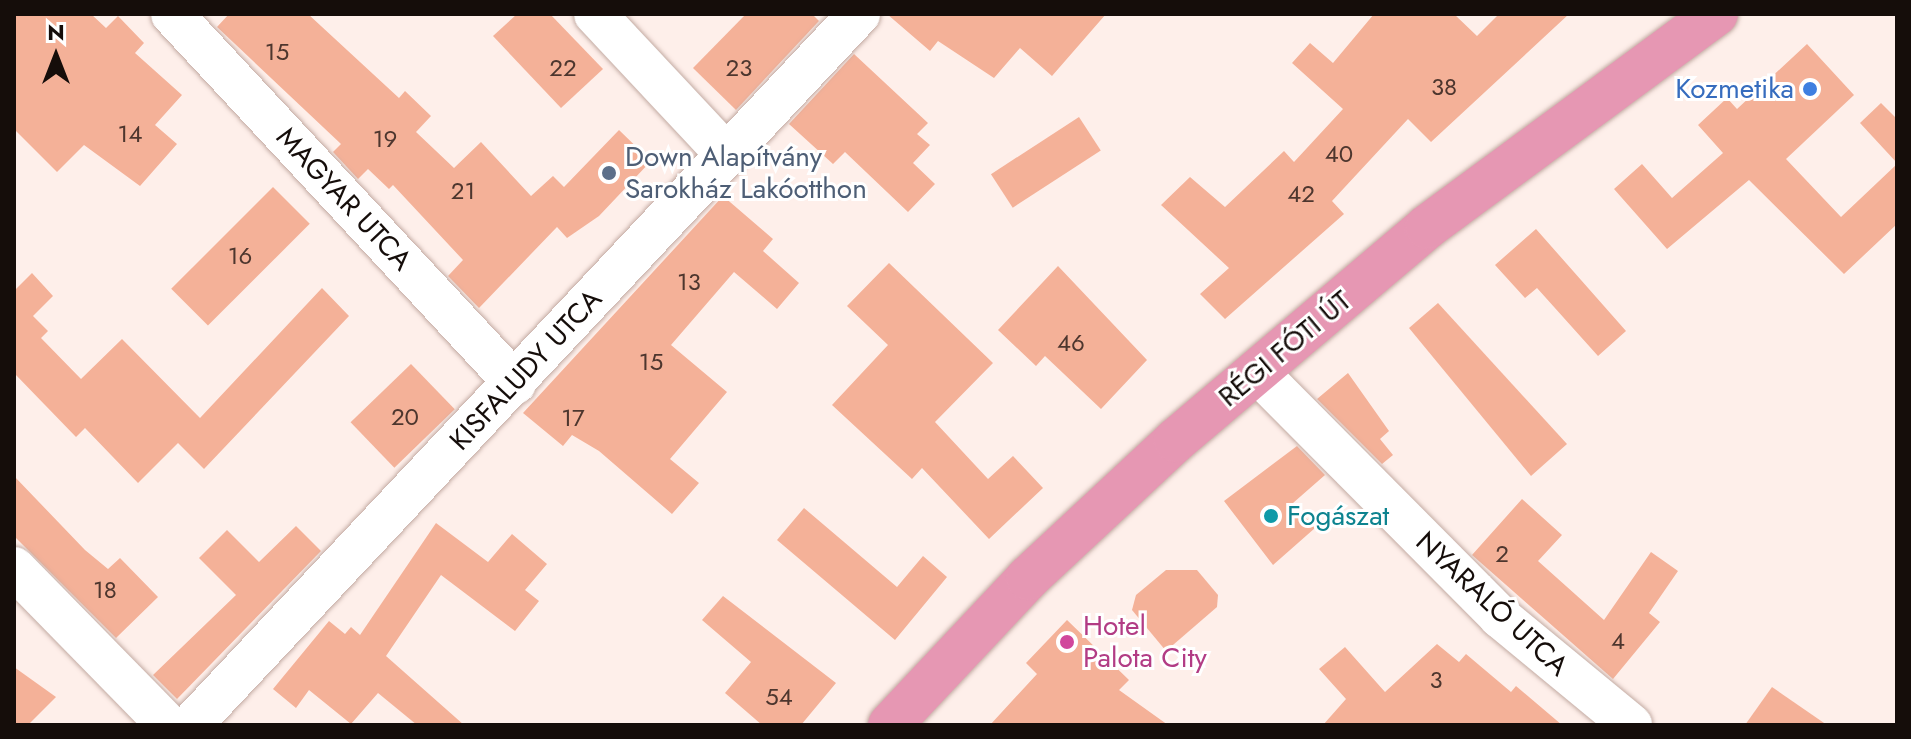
<!DOCTYPE html>
<meta charset="utf-8">
<style>
body{margin:0}
#map{position:relative;width:1911px;height:739px;overflow:hidden;background:#feefea;font-family:Jost,sans-serif}
div>[style]{position:absolute}
.building>*{inset:0;background:#f4b198;transform-origin:0 0}
.roads{filter:drop-shadow(0 0 2px #c3aba3) drop-shadow(0 0 2px #c3aba3)}
.minor>*{height:42px;margin:-21px;padding:0 21px;transform-origin:21px;border-radius:21px;background:#fff}
.major>*{height:44px;margin:-22px;padding:0 22px;transform-origin:22px;border-radius:22px;background:#e697b3}
.dots>*{width:22px;height:22px;translate:-50% -50%;box-sizing:border-box;border:4px solid #fff;border-radius:50%}
span{translate:-50% -50%;white-space:nowrap;text-align:center;line-height:1.15;-webkit-text-stroke:6px #fff;paint-order:stroke}
.number-label{font-size:24px;color:#4d362e}
.number-label span{-webkit-text-stroke-width:0}
.shop-label{font-size:28px;color:#366cbe}
.right{translate:-100% -50%;text-align:right}
.service-label{font-size:28px;color:#4e5e75}
.left{translate:0 -50%;text-align:left}
.street-label{font-size:28px;color:#150d0a}
.culture-label{font-size:28px;color:#0d838f}
.hotel-label{font-size:28px;color:#b23c85}
.frame{position:absolute;inset:0;border:16px solid #150d0a;pointer-events:none}
.north{position:absolute;left:16px;top:16px;width:80px;height:80px;-webkit-text-stroke:6px #fff;paint-order:stroke;rotate:0deg;font-size:22px;font-weight:700;line-height:32px;text-align:center;color:#150d0a}
.north::after{content:'';display:block;margin:auto;width:28px;height:36px;background:#150d0a;clip-path:polygon(50% 0,100% 100%,50% 72%,0 100%)}
</style>
<div id="map">
<div class="building">
<div style="clip-path:polygon(14px 14px,91px 14px,106px 28px,118px 16px,144px 43px,135px 53px,182px 95px,155px 125px,177px 144px,140px 186px,84px 145px,57px 172px,14px 129px)"></div>
<div style="clip-path:polygon(229px 14px,308px 14px,399px 98px,405px 91px,431px 116px,416px 132px,454px 168px,481px 142px,531px 196px,553px 176px,564px 187px,619px 130px,651px 161px,599px 216px,567px 238px,557px 227px,479px 308px,448px 276px,463px 260px,393px 185px,389px 189px,368px 169px,358px 179px,333px 152px,341px 144px,217px 27px)"></div>
<div style="clip-path:polygon(517px 14px,550px 14px,603px 69px,561px 108px,493px 36px)"></div>
<div style="clip-path:polygon(746px 14px,812px 14px,819px 21px,736px 110px,693px 68px)"></div>
<div style="clip-path:polygon(887px 14px,1106px 14px,1052px 76px,1020px 48px,994px 78px,938px 41px,930px 51px)"></div>
<div style="clip-path:polygon(1374px 14px,1454px 14px,1477px 36px,1499px 14px,1569px 14px,1431px 142px,1408px 119px,1332px 201px,1344px 214px,1225px 319px,1200px 294px,1229px 268px,1161px 205px,1190px 177px,1225px 207px,1284px 151px,1294px 162px,1343px 109px,1292px 63px,1310px 43px,1333px 63px)"></div>
<div style="clip-path:polygon(1807px 44px,1854px 95px,1786px 159px,1841px 217px,1897px 164px,1897px 224px,1844px 274px,1749px 180px,1667px 249px,1614px 189px,1642px 164px,1672px 198px,1723px 153px,1698px 125px,1727px 98px,1737px 109px)"></div>
<div style="clip-path:polygon(854px 54px,928px 123px,917px 134px,930px 145px,913px 163px,935px 184px,908px 212px,845px 152px,833px 164px,789px 124px)"></div>
<div style="clip-path:polygon(1881px 103px,1897px 119px,1897px 163px,1860px 123px)"></div>
<div style="left:1079px;top:117px;width:40px;height:105px;rotate:57deg"></div>
<div style="left:273px;top:187px;width:52px;height:144px;rotate:45deg"></div>
<div style="clip-path:polygon(723px 196px,773px 239px,763px 251px,799px 283px,777px 309px,734px 272px,671px 345px,727px 392px,670px 459px,699px 483px,672px 514px,599px 451px,572px 435px,563px 446px,523px 413px)"></div>
<div style="clip-path:polygon(1536px 229px,1626px 331px,1598px 356px,1537px 288px,1525px 298px,1495px 265px)"></div>
<div style="clip-path:polygon(889px 263px,993px 363px,935px 422px,988px 479px,1013px 456px,1043px 488px,989px 539px,922px 468px,912px 479px,832px 405px,888px 345px,847px 306px)"></div>
<div style="clip-path:polygon(1058px 266px,1147px 360px,1101px 409px,1045px 356px,1036px 366px,998px 330px)"></div>
<div style="clip-path:polygon(32px 273px,53px 296px,33px 316px,48px 331px,41px 338px,81px 379px,122px 339px,200px 418px,322px 288px,349px 316px,204px 469px,178px 443px,138px 483px,85px 428px,76px 437px,14px 373px,14px 291px)"></div>
<div style="clip-path:polygon(1438px 303px,1567px 444px,1531px 476px,1409px 328px)"></div>
<div style="left:411px;top:364px;width:63px;height:84px;rotate:46deg"></div>
<div style="clip-path:polygon(1348px 373px,1389px 431px,1380px 439px,1393px 455px,1382px 464px,1317px 399px)"></div>
<div style="clip-path:polygon(1297px 446px,1325px 475px,1293px 503px,1315px 528px,1273px 565px,1224px 501px)"></div>
<div style="clip-path:polygon(14px 476px,85px 550px,108px 569px,120px 558px,158px 597px,116px 638px,14px 536px)"></div>
<div style="clip-path:polygon(1522px 499px,1562px 535px,1538px 561px,1604px 620px,1651px 552px,1678px 571px,1649px 613px,1660px 622px,1613px 679px,1472px 555px)"></div>
<div style="clip-path:polygon(804px 508px,897px 587px,923px 556px,947px 577px,895px 640px,777px 540px)"></div>
<div style="clip-path:polygon(436px 523px,488px 562px,512px 534px,547px 564px,525px 590px,539px 601px,515px 631px,441px 575px,386px 656px,464px 725px,417px 725px,378px 693px,351px 724px,309px 690px,296px 708px,273px 689px,329px 621px,345px 634px,351px 627px,360px 635px)"></div>
<div style="clip-path:polygon(296px 526px,321px 551px,177px 699px,153px 675px,236px 595px,199px 558px,227px 530px,259px 562px)"></div>
<div style="clip-path:polygon(1166px 570px,1197px 570px,1218px 595px,1217px 607px,1166px 651px,1132px 610px,1136px 595px)"></div>
<div style="clip-path:polygon(723px 596px,836px 683px,801px 725px,762px 725px,725px 693px,751px 662px,702px 620px)"></div>
<div style="clip-path:polygon(1067px 620px,1129px 680px,1119px 690px,1168px 725px,990px 725px,1037px 674px,1026px 663px)"></div>
<div style="clip-path:polygon(1437px 644px,1459px 662px,1466px 654px,1511px 692px,1516px 686px,1562px 725px,1323px 725px,1346px 699px,1319px 669px,1345px 647px,1385px 692px)"></div>
<div style="clip-path:polygon(14px 667px,56px 697px,28px 725px,14px 725px)"></div>
<div style="clip-path:polygon(1772px 687px,1827px 725px,1745px 725px)"></div>
</div>
<div class="roads">
<div class="minor">
<div style="left:172px;top:14px;width:504px;rotate:47.09deg"></div>
<div style="left:595px;top:14px;width:192px;rotate:46.9deg"></div>
<div style="left:1258px;top:373px;width:344px;rotate:45.2deg"></div>
<div style="left:1500px;top:617px;width:170px;rotate:39.5deg"></div>
<div style="left:14px;top:568px;width:220px;rotate:45.6deg"></div>
<div style="left:191px;top:725px;width:976px;rotate:-46.79deg"></div>
</div>
<div class="major">
<div style="left:890px;top:725px;width:202px;rotate:-46.8deg"></div>
<div style="left:1028px;top:578px;width:202px;rotate:-43deg"></div>
<div style="left:1176px;top:440px;width:329px;rotate:-40.3deg"></div>
<div style="left:1427px;top:227px;width:359px;rotate:-36.4deg"></div>
</div>
</div>
<div class="dots">
<div style="left:1810px;top:89px;background:#3f7fe0"></div>
<div style="left:609px;top:173px;background:#5c6f8a"></div>
<div style="left:1271px;top:516px;background:#0f9aa8"></div>
<div style="left:1067px;top:642px;background:#d1479c"></div>
</div>
<div class="number-label">
<span style="left:277px;top:52px">15</span>
<span style="left:563px;top:68px">22</span>
<span style="left:739px;top:68px">23</span>
<span style="left:1444px;top:87px">38</span>
<span style="left:130px;top:134px">14</span>
<span style="left:385px;top:139px">19</span>
<span style="left:1339px;top:154px">40</span>
<span style="left:463px;top:191px">21</span>
<span style="left:1301px;top:194px">42</span>
<span style="left:240px;top:256px">16</span>
<span style="left:689px;top:282px">13</span>
<span style="left:1071px;top:343px">46</span>
<span style="left:651px;top:362px">15</span>
<span style="left:405px;top:417px">20</span>
<span style="left:573px;top:418px">17</span>
<span style="left:1502px;top:554px">2</span>
<span style="left:105px;top:590px">18</span>
<span style="left:1618px;top:641px">4</span>
<span style="left:1436px;top:680px">3</span>
<span style="left:779px;top:697px">54</span>
</div>
<div class="shop-label">
<span class="right" style="left:1794px;top:89px">Kozmetika</span>
</div>
<div class="service-label">
<span class="left" style="left:625px;top:173px">Down Alapítvány<br>Sarokház Lakóotthon</span>
</div>
<div class="street-label">
<span style="left:344px;top:199px;rotate:47deg">MAGYAR UTCA</span>
<span style="left:1285px;top:349px;rotate:-40deg">RÉGI FÓTI ÚT</span>
<span style="left:526px;top:370px;rotate:-47deg">KISFALUDY UTCA</span>
<span style="left:1492px;top:604px;rotate:43deg">NYARALÓ UTCA</span>
</div>
<div class="culture-label">
<span class="left" style="left:1287px;top:516px">Fogászat</span>
</div>
<div class="hotel-label">
<span class="left" style="left:1083px;top:642px">Hotel<br>Palota City</span>
</div>
<div class="frame"></div>
<div class="north">N</div>
</div>
